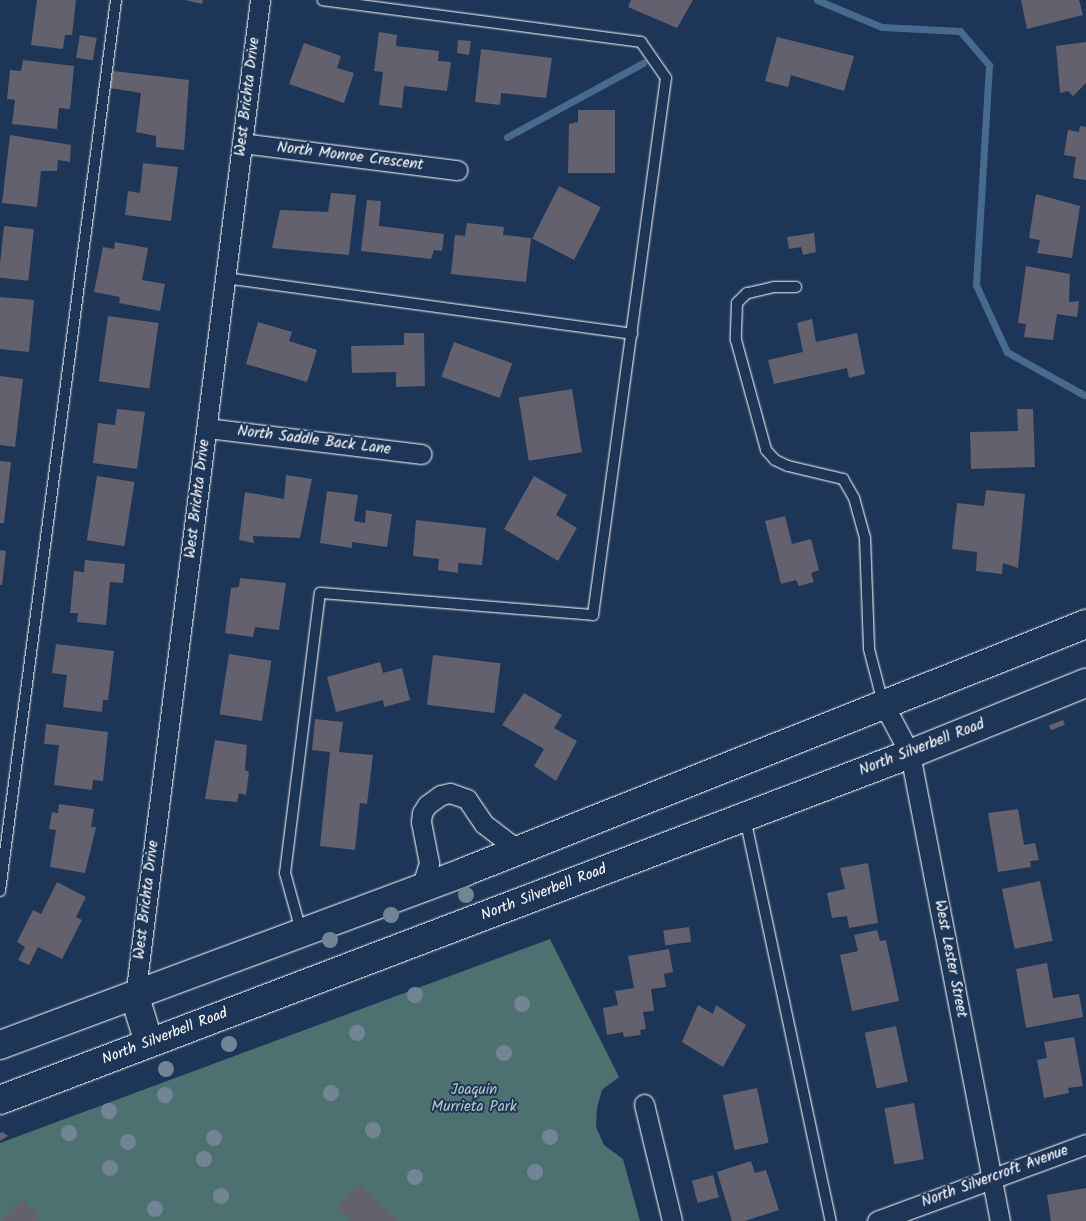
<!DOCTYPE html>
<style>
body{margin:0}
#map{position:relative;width:1086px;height:1221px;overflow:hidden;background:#1d3557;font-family:Kalam,sans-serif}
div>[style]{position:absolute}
.green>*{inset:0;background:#4d7071}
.stream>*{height:7px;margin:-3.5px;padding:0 3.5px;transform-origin:3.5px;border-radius:3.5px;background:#486a8e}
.building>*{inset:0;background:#64616f;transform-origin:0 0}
.roads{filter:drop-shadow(0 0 1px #fff) drop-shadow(0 0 1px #fff)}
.lane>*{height:10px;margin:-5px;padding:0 5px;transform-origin:5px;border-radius:5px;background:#1d3557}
.street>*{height:19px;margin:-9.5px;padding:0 9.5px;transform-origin:9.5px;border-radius:9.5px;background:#1d3557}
.secondary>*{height:28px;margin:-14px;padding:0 14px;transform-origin:14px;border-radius:14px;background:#1d3557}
.trees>*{width:16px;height:16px;margin:-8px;border-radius:50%;background:#728594}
span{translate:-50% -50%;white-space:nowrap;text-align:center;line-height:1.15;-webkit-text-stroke:4px #1d3557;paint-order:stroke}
.street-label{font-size:15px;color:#fff}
.park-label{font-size:15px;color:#b8c6c6}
</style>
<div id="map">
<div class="green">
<div style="clip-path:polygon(550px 939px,619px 1077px,602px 1090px,597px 1108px,596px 1127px,604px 1145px,623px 1159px,640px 1221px,0 1221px,0 1143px)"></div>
</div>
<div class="stream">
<div style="left:817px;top:0;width:70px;rotate:22.6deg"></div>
<div style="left:882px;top:27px;width:78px;rotate:2.9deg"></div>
<div style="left:960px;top:31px;width:45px;rotate:49.5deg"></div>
<div style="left:989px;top:65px;width:220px;rotate:93.4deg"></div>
<div style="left:976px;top:285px;width:74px;rotate:65.2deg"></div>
<div style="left:1007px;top:352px;width:88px;rotate:29.2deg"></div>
<div style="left:507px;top:137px;width:155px;rotate:-28.6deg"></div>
</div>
<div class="building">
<div style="clip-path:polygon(37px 0,76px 0,72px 35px,65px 35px,63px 49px,31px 45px)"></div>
<div style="clip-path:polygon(185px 0,203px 0,202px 4px)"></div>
<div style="clip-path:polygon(631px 0,693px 0,677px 28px,628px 7px)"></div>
<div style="clip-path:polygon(1021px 0,1079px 0,1083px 15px,1027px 29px)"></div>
<div style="clip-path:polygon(379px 32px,397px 35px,396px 46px,439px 51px,438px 61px,451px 62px,447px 91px,404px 86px,402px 108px,379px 105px,383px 72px,374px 71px)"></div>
<div style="left:80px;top:35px;width:17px;height:23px;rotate:10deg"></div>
<div style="clip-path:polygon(777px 37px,854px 56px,844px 91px,791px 75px,788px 87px,765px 81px)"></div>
<div style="clip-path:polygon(458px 40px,471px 41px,469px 55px,457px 53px)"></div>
<div style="clip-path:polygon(1086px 42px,1086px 83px,1073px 96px,1068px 91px,1060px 93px,1056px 46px)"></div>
<div style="clip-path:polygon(304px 43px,341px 56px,337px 68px,354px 73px,344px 103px,289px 84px)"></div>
<div style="clip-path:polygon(481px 49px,552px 58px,546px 98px,501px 93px,500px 105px,475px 102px)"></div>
<div style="clip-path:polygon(23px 60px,74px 66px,70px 109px,59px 108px,57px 129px,12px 124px,15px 100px,7px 99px,10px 70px,21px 71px)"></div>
<div style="clip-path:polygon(113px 71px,189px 80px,184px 150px,156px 147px,156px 136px,136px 132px,141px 93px,110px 88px)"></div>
<div style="clip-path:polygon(578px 110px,615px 110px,615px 173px,568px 173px,569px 124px,578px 122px)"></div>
<div style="clip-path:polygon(1080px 126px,1086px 127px,1086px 180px,1073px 178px,1076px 157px,1064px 155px,1068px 130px,1079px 132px)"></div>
<div style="clip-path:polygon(10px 135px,71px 145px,70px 162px,58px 160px,57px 171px,41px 171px,37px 207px,2px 203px)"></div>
<div style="clip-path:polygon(143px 163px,178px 167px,171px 221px,125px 215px,128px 191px,140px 193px)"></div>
<div style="left:559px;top:186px;width:47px;height:59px;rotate:27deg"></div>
<div style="clip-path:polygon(331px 193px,356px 195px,349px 255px,272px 248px,280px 210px,328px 212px)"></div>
<div style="clip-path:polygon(1036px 194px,1080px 206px,1072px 258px,1037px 253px,1040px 240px,1029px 238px)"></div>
<div style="clip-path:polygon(367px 200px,381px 201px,379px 226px,444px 234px,442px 251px,434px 250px,431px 259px,361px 251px)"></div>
<div style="clip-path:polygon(467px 223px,504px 227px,503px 235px,531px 238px,526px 282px,451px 274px,455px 235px,465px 236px)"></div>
<div style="left:4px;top:226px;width:30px;height:52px;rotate:6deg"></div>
<div style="clip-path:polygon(814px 233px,816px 252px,803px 255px,801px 247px,789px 249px,787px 237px)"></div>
<div style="clip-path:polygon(115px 242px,148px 248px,142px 280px,165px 284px,160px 311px,119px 303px,120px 297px,94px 292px,103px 247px,114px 249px)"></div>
<div style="clip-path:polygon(1026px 266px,1070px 274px,1069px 302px,1079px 301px,1077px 317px,1057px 314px,1053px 340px,1024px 337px,1026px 324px,1018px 323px)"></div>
<div style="clip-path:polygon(0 297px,34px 300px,29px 352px,0 349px)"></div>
<div style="left:108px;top:316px;width:51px;height:66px;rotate:8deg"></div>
<div style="clip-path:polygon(812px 319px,816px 342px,857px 333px,865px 374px,849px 378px,847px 368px,774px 384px,768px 360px,803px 352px,797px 323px)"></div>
<div style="clip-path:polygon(258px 322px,292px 332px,289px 341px,317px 350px,307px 382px,246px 364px)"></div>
<div style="clip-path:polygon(404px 333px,424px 333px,425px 386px,396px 387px,396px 372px,352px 373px,351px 346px,404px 345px)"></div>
<div style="left:454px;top:342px;width:62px;height:37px;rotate:20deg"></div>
<div style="clip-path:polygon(0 376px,23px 379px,15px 447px,0 445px)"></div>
<div style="left:572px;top:389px;width:64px;height:54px;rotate:81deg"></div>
<div style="clip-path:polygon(117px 409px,145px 412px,137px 469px,93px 463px,98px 423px,115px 425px)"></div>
<div style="clip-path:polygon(1017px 409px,1033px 409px,1035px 467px,971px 469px,970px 432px,1018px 431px)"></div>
<div style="clip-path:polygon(0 461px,11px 462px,4px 523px,0 523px)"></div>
<div style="clip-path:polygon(286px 475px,312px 479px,300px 538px,253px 536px,254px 543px,239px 540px,245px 492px,284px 499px)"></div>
<div style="left:97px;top:476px;width:38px;height:65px;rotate:9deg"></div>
<div style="clip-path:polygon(534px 476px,567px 495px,556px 515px,577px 528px,558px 561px,504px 529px)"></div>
<div style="clip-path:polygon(986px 490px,1025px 494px,1018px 568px,1003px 563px,1002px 574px,976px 571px,977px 552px,952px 549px,957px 503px,984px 506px)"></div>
<div style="clip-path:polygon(327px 491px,358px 495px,354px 521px,365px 523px,366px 510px,392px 514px,387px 547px,352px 542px,352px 548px,320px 543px)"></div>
<div style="clip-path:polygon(785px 516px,792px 544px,811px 539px,819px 570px,811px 573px,814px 582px,799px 586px,796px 580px,781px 584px,765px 521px)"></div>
<div style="clip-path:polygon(416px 520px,486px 528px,482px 565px,458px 563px,458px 573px,438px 570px,439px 559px,413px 556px)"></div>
<div style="clip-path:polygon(0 550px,6px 551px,2px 585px,0 585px)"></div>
<div style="clip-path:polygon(85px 560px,125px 564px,123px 583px,110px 582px,106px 625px,77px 622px,78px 613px,70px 613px,74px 571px,84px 572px)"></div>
<div style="clip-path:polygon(240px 578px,286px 583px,279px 630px,255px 627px,253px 637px,225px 633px,231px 588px,239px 587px)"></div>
<div style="clip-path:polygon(56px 644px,114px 651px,108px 700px,103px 700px,102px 712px,63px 707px,67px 675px,52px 673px)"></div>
<div style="left:229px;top:654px;width:43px;height:61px;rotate:9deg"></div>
<div style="left:433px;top:655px;width:68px;height:50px;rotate:7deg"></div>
<div style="clip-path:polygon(380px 662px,383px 673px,402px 668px,410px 700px,384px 707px,383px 700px,336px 712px,327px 677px)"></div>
<div style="clip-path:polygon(524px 693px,562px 715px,554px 728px,577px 741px,556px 781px,534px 766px,544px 749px,502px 725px)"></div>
<div style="clip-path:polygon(315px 719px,343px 722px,339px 752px,373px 755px,367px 804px,360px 803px,355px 850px,320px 846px,330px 752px,312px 750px)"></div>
<div style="left:1063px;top:720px;width:5px;height:15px;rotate:68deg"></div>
<div style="clip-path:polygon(46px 724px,108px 732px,103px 781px,93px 780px,92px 790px,54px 785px,59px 745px,44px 744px)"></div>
<div style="clip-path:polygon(215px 740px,247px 745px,245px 770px,249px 772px,246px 795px,239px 793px,237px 802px,205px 799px)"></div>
<div style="clip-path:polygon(59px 804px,94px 809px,91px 827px,96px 827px,85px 873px,50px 867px,56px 830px,49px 829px,52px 812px,58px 813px)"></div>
<div style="clip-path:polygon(1018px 809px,1024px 845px,1035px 843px,1039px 860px,1030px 861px,1031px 867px,998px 872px,988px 813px)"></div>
<div style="clip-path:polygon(868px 863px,878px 923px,849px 928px,847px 916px,832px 918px,827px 893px,845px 889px,840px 868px)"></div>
<div style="left:1040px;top:881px;width:61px;height:39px;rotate:78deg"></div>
<div style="clip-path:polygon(57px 882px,86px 897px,76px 917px,82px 920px,62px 959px,38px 947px,29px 965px,18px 960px,25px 947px,17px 942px,33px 910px,41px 914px)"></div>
<div style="left:689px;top:927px;width:15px;height:26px;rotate:82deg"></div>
<div style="clip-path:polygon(877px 930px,880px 941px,886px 940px,899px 1001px,852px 1011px,840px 955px,858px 951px,854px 935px)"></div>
<div style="clip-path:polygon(669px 949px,673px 972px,664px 974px,666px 987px,651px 989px,654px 1011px,643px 1012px,646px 1029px,640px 1030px,641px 1035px,624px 1037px,623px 1032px,607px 1035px,603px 1008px,618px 1005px,615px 991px,634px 988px,628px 956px)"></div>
<div style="clip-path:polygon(1047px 963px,1053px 998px,1079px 994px,1083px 1017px,1026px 1028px,1016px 969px)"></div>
<div style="clip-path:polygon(698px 1005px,713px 1014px,716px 1005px,746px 1025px,723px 1067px,682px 1042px)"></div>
<div style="left:896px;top:1026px;width:57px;height:32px;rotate:78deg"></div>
<div style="clip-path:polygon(1074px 1037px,1083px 1086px,1068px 1088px,1069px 1093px,1044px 1098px,1037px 1060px,1047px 1058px,1044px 1042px)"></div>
<div style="left:757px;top:1088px;width:56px;height:35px;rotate:78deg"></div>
<div style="left:914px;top:1103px;width:57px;height:30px;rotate:80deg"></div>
<div style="clip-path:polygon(3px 1132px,8px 1136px,0 1141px,0 1133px)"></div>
<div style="clip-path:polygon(751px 1161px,755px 1173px,766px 1170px,779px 1210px,745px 1221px,732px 1221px,717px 1172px)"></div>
<div style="left:713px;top:1175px;width:23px;height:22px;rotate:75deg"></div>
<div style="clip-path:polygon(358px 1184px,398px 1221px,352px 1221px,337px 1207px)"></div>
<div style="clip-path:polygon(1086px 1188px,1086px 1221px,1051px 1221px,1047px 1195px)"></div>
<div style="clip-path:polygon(22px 1199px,40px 1217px,37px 1221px,1px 1221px)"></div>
</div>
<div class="roads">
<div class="lane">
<div style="left:225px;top:278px;width:411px;rotate:7.8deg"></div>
<div style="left:796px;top:287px;width:22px;rotate:180deg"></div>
<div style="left:774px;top:287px;width:28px;rotate:167deg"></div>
<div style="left:747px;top:293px;width:14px;rotate:135deg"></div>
<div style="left:737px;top:303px;width:37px;rotate:92deg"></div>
<div style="left:736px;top:340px;width:114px;rotate:74.7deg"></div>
<div style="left:766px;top:450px;width:13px;rotate:48deg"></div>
<div style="left:775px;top:460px;width:14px;rotate:25deg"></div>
<div style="left:788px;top:466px;width:57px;rotate:13.3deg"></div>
<div style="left:843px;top:479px;width:22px;rotate:60deg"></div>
<div style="left:854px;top:498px;width:41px;rotate:74.6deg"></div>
<div style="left:865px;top:538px;width:111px;rotate:87.9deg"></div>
<div style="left:869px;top:649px;width:56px;rotate:75.5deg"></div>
<div style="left:745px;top:818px;width:412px;rotate:78deg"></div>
<div style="left:0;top:891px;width:899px;rotate:-82.58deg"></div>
<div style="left:301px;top:931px;width:60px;rotate:-105.4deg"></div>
<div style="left:285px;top:873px;width:282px;rotate:-82.9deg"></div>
<div style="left:320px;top:593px;width:274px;rotate:4.6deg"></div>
<div style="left:593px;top:615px;width:542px;rotate:-82.26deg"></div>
<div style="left:666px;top:78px;width:44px;rotate:-124.8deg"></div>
<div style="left:641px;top:42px;width:321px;rotate:-172.5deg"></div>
</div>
<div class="street">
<div style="left:242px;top:143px;width:217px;rotate:7.2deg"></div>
<div style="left:207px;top:428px;width:216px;rotate:6.9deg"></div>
<div style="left:883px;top:703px;width:58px;rotate:62.1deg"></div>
<div style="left:910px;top:754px;width:476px;rotate:79.1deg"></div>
<div style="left:421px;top:888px;width:26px;rotate:-72deg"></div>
<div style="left:429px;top:863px;width:42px;rotate:-101deg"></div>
<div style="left:421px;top:822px;width:9px;rotate:-84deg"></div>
<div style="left:422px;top:813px;width:9px;rotate:-58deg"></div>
<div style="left:427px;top:805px;width:17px;rotate:-36deg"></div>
<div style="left:441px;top:795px;width:9px;rotate:-13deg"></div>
<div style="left:450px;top:793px;width:18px;rotate:19deg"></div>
<div style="left:467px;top:799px;width:30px;rotate:56deg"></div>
<div style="left:484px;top:824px;width:43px;rotate:37.4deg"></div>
<div style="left:135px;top:997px;width:1005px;rotate:-82.85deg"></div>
<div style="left:644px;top:1104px;width:120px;rotate:76.5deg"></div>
<div style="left:877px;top:1221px;width:223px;rotate:-20.2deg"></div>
</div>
<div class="secondary">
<div style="left:135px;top:997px;width:48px;rotate:73.1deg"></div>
<div style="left:0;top:1045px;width:495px;rotate:-20.4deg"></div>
<div style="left:464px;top:872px;width:670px;rotate:-21.74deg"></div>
<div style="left:0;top:1100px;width:974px;rotate:-20.82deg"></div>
<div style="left:910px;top:754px;width:190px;rotate:-22deg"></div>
</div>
</div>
<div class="trees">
<div style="left:466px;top:895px"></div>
<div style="left:391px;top:915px"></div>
<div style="left:330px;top:940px"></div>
<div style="left:415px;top:995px"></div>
<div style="left:522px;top:1004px"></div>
<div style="left:357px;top:1033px"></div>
<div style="left:229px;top:1044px"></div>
<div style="left:504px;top:1053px"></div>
<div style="left:166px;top:1069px"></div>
<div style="left:331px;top:1093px"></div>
<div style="left:165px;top:1095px"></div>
<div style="left:109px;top:1111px"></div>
<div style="left:373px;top:1130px"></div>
<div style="left:69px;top:1133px"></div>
<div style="left:550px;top:1137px"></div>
<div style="left:214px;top:1138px"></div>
<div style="left:128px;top:1142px"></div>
<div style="left:204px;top:1159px"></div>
<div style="left:110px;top:1168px"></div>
<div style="left:535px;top:1172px"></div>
<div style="left:415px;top:1177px"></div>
<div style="left:221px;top:1196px"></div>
<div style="left:155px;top:1209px"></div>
</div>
<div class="street-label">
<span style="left:248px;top:97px;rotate:-83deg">West Brichta Drive</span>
<span style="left:350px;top:157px;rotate:7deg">North Monroe Crescent</span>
<span style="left:314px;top:441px;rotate:7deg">North Saddle Back Lane</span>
<span style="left:198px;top:499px;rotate:-83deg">West Brichta Drive</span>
<span style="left:922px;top:748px;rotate:-21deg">North Silverbell Road</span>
<span style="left:544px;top:893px;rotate:-21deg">North Silverbell Road</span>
<span style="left:147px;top:900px;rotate:-83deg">West Brichta Drive</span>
<span style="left:950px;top:959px;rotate:79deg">West Lester Street</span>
<span style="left:165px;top:1037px;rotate:-21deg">North Silverbell Road</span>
<span style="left:995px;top:1177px;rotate:-20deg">North Silvercroft Avenue</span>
</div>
<div class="park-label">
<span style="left:474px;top:1099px">Joaquin<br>Murrieta Park</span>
</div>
</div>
